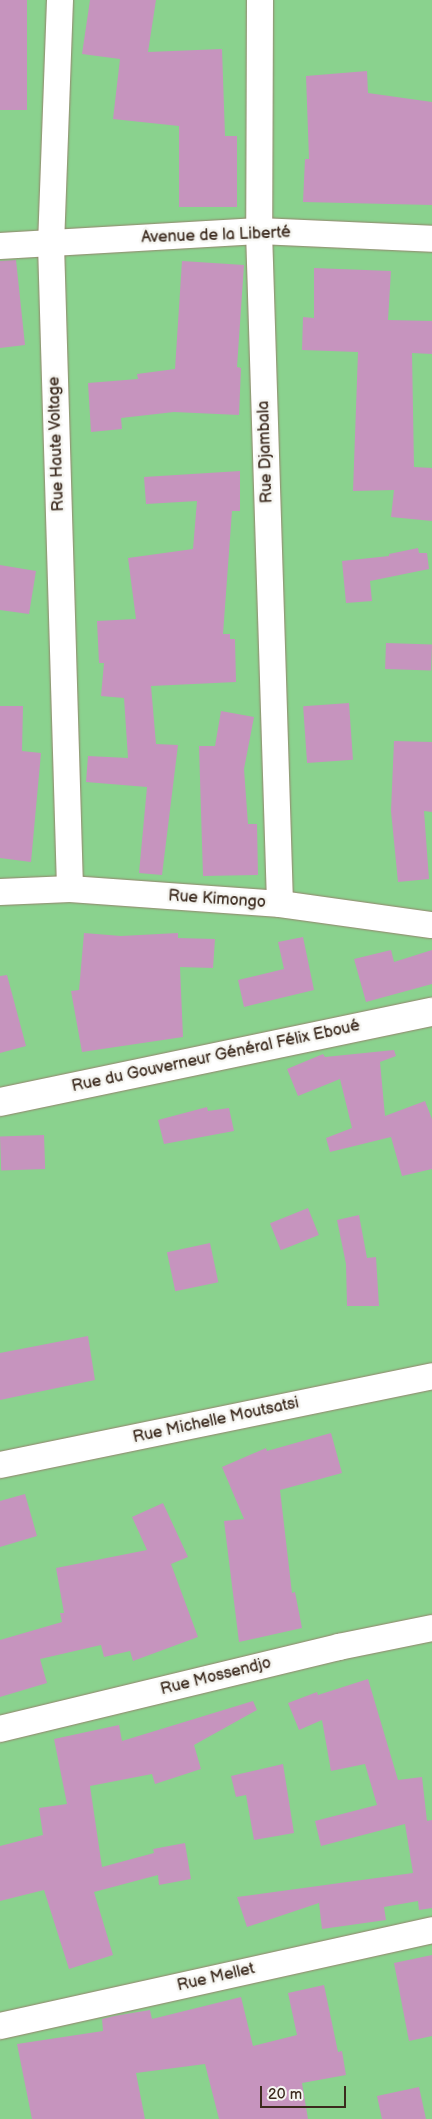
<!DOCTYPE html>
<meta charset="utf-8">
<style>
body{margin:0}
#map{position:relative;width:432px;height:2119px;overflow:hidden;background:#eedcb9;font-family:"Balsamiq Sans",sans-serif}
div>[style]{position:absolute}
.green>*{inset:0;background:#8ad28e;transform-origin:0 0}
.building>*{inset:0;background:#c694be;transform-origin:0 0}
.roads{filter:drop-shadow(0 0 1px #94836c) drop-shadow(0 0 1px #94836c)}
.street>*{height:26px;margin:-13px;padding:0 13px;transform-origin:13px;border-radius:13px;background:#fff}
.secondary>*{height:28px;margin:-14px;padding:0 14px;transform-origin:14px;border-radius:14px;background:#fff}
span{translate:-50% -50%;white-space:nowrap;text-align:center;line-height:1.15;-webkit-text-stroke:5px #f6f6f2;paint-order:stroke}
.street-label{font-size:16px;color:#3b2a1e}
.scale{position:absolute;left:260px;top:2086px;width:86px;height:22px;box-sizing:border-box;border:2px solid #3b2a1e;border-top:0;padding-left:6px;font-size:15px;line-height:18px;white-space:nowrap;color:#3b2a1e;-webkit-text-stroke:4px #f6f6f2;paint-order:stroke}
</style>
<div id="map">
<div class="green">
<div style="left:0;top:0;width:432px;height:2119px"></div>
</div>
<div class="building">
<div style="left:0;top:0;width:27px;height:110px"></div>
<div style="clip-path:polygon(90px 0,156px 0,148px 52px,222px 49px,225px 136px,237px 136px,237px 207px,179px 207px,179px 126px,113px 119px,120px 59px,82px 54px)"></div>
<div style="clip-path:polygon(367px 71px,368px 93px,432px 102px,432px 205px,303px 202px,305px 159px,309px 159px,306px 76px)"></div>
<div style="clip-path:polygon(16px 260px,25px 345px,0 348px,0 261px)"></div>
<div style="clip-path:polygon(182px 261px,244px 265px,237px 367px,241px 368px,239px 415px,174px 412px,121px 418px,122px 429px,91px 432px,88px 383px,138px 379px,137px 374px,175px 369px)"></div>
<div style="clip-path:polygon(314px 268px,391px 271px,388px 320px,432px 321px,432px 354px,412px 353px,414px 467px,432px 468px,432px 521px,391px 517px,394px 490px,353px 491px,358px 352px,302px 350px,303px 317px,314px 318px)"></div>
<div style="clip-path:polygon(240px 471px,240px 511px,232px 511px,223px 634px,230px 634px,230px 639px,235px 639px,236px 682px,151px 686px,156px 744px,178px 745px,162px 875px,139px 873px,147px 787px,86px 782px,88px 756px,128px 758px,124px 698px,101px 696px,104px 663px,99px 663px,97px 621px,136px 619px,128px 558px,193px 549px,197px 501px,146px 504px,144px 477px)"></div>
<div style="clip-path:polygon(418px 548px,419px 553px,427px 553px,429px 569px,370px 581px,372px 601px,346px 603px,342px 561px,389px 556px,389px 554px)"></div>
<div style="clip-path:polygon(0 565px,36px 571px,29px 614px,0 610px)"></div>
<div style="left:386px;top:643px;width:46px;height:26px;rotate:2deg"></div>
<div style="left:349px;top:703px;width:57px;height:46px;rotate:86deg"></div>
<div style="clip-path:polygon(0 706px,23px 706px,22px 751px,41px 753px,31px 862px,0 858px)"></div>
<div style="clip-path:polygon(221px 711px,254px 717px,244px 769px,248px 824px,257px 824px,258px 875px,203px 876px,199px 746px,215px 746px)"></div>
<div style="clip-path:polygon(394px 741px,432px 742px,432px 812px,424px 811px,429px 879px,398px 882px,391px 811px)"></div>
<div style="clip-path:polygon(84px 933px,121px 936px,178px 933px,178px 938px,215px 939px,213px 968px,180px 967px,183px 1037px,82px 1052px,71px 991px,79px 990px)"></div>
<div style="clip-path:polygon(303px 937px,314px 990px,244px 1007px,238px 980px,284px 969px,278px 942px)"></div>
<div style="clip-path:polygon(391px 950px,394px 962px,432px 950px,432px 984px,366px 1002px,354px 959px)"></div>
<div style="clip-path:polygon(7px 975px,26px 1046px,0 1053px,0 976px)"></div>
<div style="clip-path:polygon(394px 1050px,396px 1056px,380px 1062px,385px 1116px,425px 1101px,432px 1119px,432px 1169px,402px 1176px,391px 1137px,330px 1152px,326px 1138px,352px 1128px,340px 1079px,298px 1096px,287px 1069px,323px 1054px,325px 1057px)"></div>
<div style="clip-path:polygon(207px 1107px,208px 1111px,229px 1108px,234px 1131px,164px 1144px,158px 1120px)"></div>
<div style="left:44px;top:1135px;width:34px;height:44px;rotate:88deg"></div>
<div style="left:308px;top:1208px;width:29px;height:41px;rotate:68deg"></div>
<div style="clip-path:polygon(359px 1215px,367px 1258px,376px 1257px,379px 1306px,347px 1306px,346px 1264px,337px 1220px)"></div>
<div style="left:210px;top:1243px;width:40px;height:44px;rotate:78deg"></div>
<div style="clip-path:polygon(88px 1336px,95px 1380px,0 1400px,0 1353px)"></div>
<div style="clip-path:polygon(331px 1433px,342px 1473px,280px 1490px,292px 1593px,295px 1592px,302px 1628px,239px 1642px,224px 1521px,244px 1519px,222px 1467px,266px 1448px,267px 1451px)"></div>
<div style="clip-path:polygon(25px 1494px,37px 1536px,0 1547px,0 1501px)"></div>
<div style="clip-path:polygon(163px 1503px,188px 1557px,171px 1564px,198px 1637px,133px 1661px,130px 1651px,104px 1657px,101px 1645px,40px 1659px,47px 1683px,0 1697px,0 1640px,62px 1622px,60px 1613px,64px 1613px,56px 1568px,147px 1550px,132px 1517px)"></div>
<div style="clip-path:polygon(368px 1679px,398px 1780px,422px 1777px,427px 1821px,432px 1820px,432px 1908px,419px 1910px,418px 1901px,384px 1907px,386px 1920px,322px 1929px,319px 1903px,247px 1927px,237px 1897px,413px 1873px,405px 1824px,321px 1846px,315px 1821px,377px 1805px,365px 1764px,331px 1771px,322px 1720px,299px 1730px,288px 1703px,317px 1692px,318px 1695px)"></div>
<div style="clip-path:polygon(253px 1701px,257px 1710px,194px 1745px,201px 1769px,155px 1784px,152px 1774px,90px 1786px,102px 1867px,154px 1853px,153px 1849px,185px 1843px,191px 1879px,159px 1885px,158px 1875px,94px 1892px,113px 1955px,69px 1969px,44px 1890px,0 1901px,0 1846px,43px 1835px,39px 1808px,67px 1804px,54px 1739px,119px 1725px,122px 1741px)"></div>
<div style="clip-path:polygon(283px 1764px,294px 1833px,254px 1840px,246px 1795px,236px 1797px,231px 1776px)"></div>
<div style="clip-path:polygon(432px 1955px,432px 2036px,409px 2041px,394px 1963px)"></div>
<div style="clip-path:polygon(324px 1985px,338px 2052px,342px 2051px,346px 2075px,302px 2083px,308px 2119px,219px 2119px,205px 2064px,136px 2073px,145px 2119px,32px 2119px,17px 2044px,103px 2031px,102px 2019px,114px 2016px,150px 2010px,152px 2019px,241px 1997px,253px 2046px,297px 2035px,288px 1993px)"></div>
<div style="clip-path:polygon(419px 2087px,426px 2119px,382px 2119px,377px 2096px)"></div>
</div>
<div class="roads">
<div class="street">
<div style="left:60px;top:0;width:244px;rotate:92.1deg"></div>
<div style="left:51px;top:244px;width:645px;rotate:88.31deg"></div>
<div style="left:260px;top:0;width:231px;rotate:90.2deg"></div>
<div style="left:259px;top:231px;width:673px;rotate:88.21deg"></div>
<div style="left:0;top:246px;width:259px;rotate:-3.3deg"></div>
<div style="left:259px;top:231px;width:173px;rotate:2.6deg"></div>
<div style="left:0;top:892px;width:70px;rotate:-2.5deg"></div>
<div style="left:70px;top:889px;width:211px;rotate:4.1deg"></div>
<div style="left:280px;top:904px;width:153px;rotate:7.9deg"></div>
<div style="left:0;top:1465px;width:441px;rotate:-11.6deg"></div>
<div style="left:0;top:1729px;width:349px;rotate:-13.6deg"></div>
<div style="left:339px;top:1647px;width:95px;rotate:-11.5deg"></div>
<div style="left:0;top:2026px;width:443px;rotate:-12.5deg"></div>
</div>
<div class="secondary">
<div style="left:0;top:1102px;width:441px;rotate:-11.8deg"></div>
</div>
</div>
<div class="street-label">
<span style="left:216px;top:236px;rotate:-2deg">Avenue de la Liberté</span>
<span style="left:57px;top:444px;rotate:-92deg">Rue Haute Voltage</span>
<span style="left:266px;top:452px;rotate:-92deg">Rue Djambala</span>
<span style="left:217px;top:900px;rotate:4deg">Rue Kimongo</span>
<span style="left:216px;top:1057px;rotate:-12deg">Rue du Gouverneur Général Félix Eboué</span>
<span style="left:216px;top:1421px;rotate:-12deg">Rue Michelle Moutsatsi</span>
<span style="left:216px;top:1677px;rotate:-14deg">Rue Mossendjo</span>
<span style="left:216px;top:1978px;rotate:-13deg">Rue Mellet</span>
</div>
<div class="scale">20 m</div>
</div>
